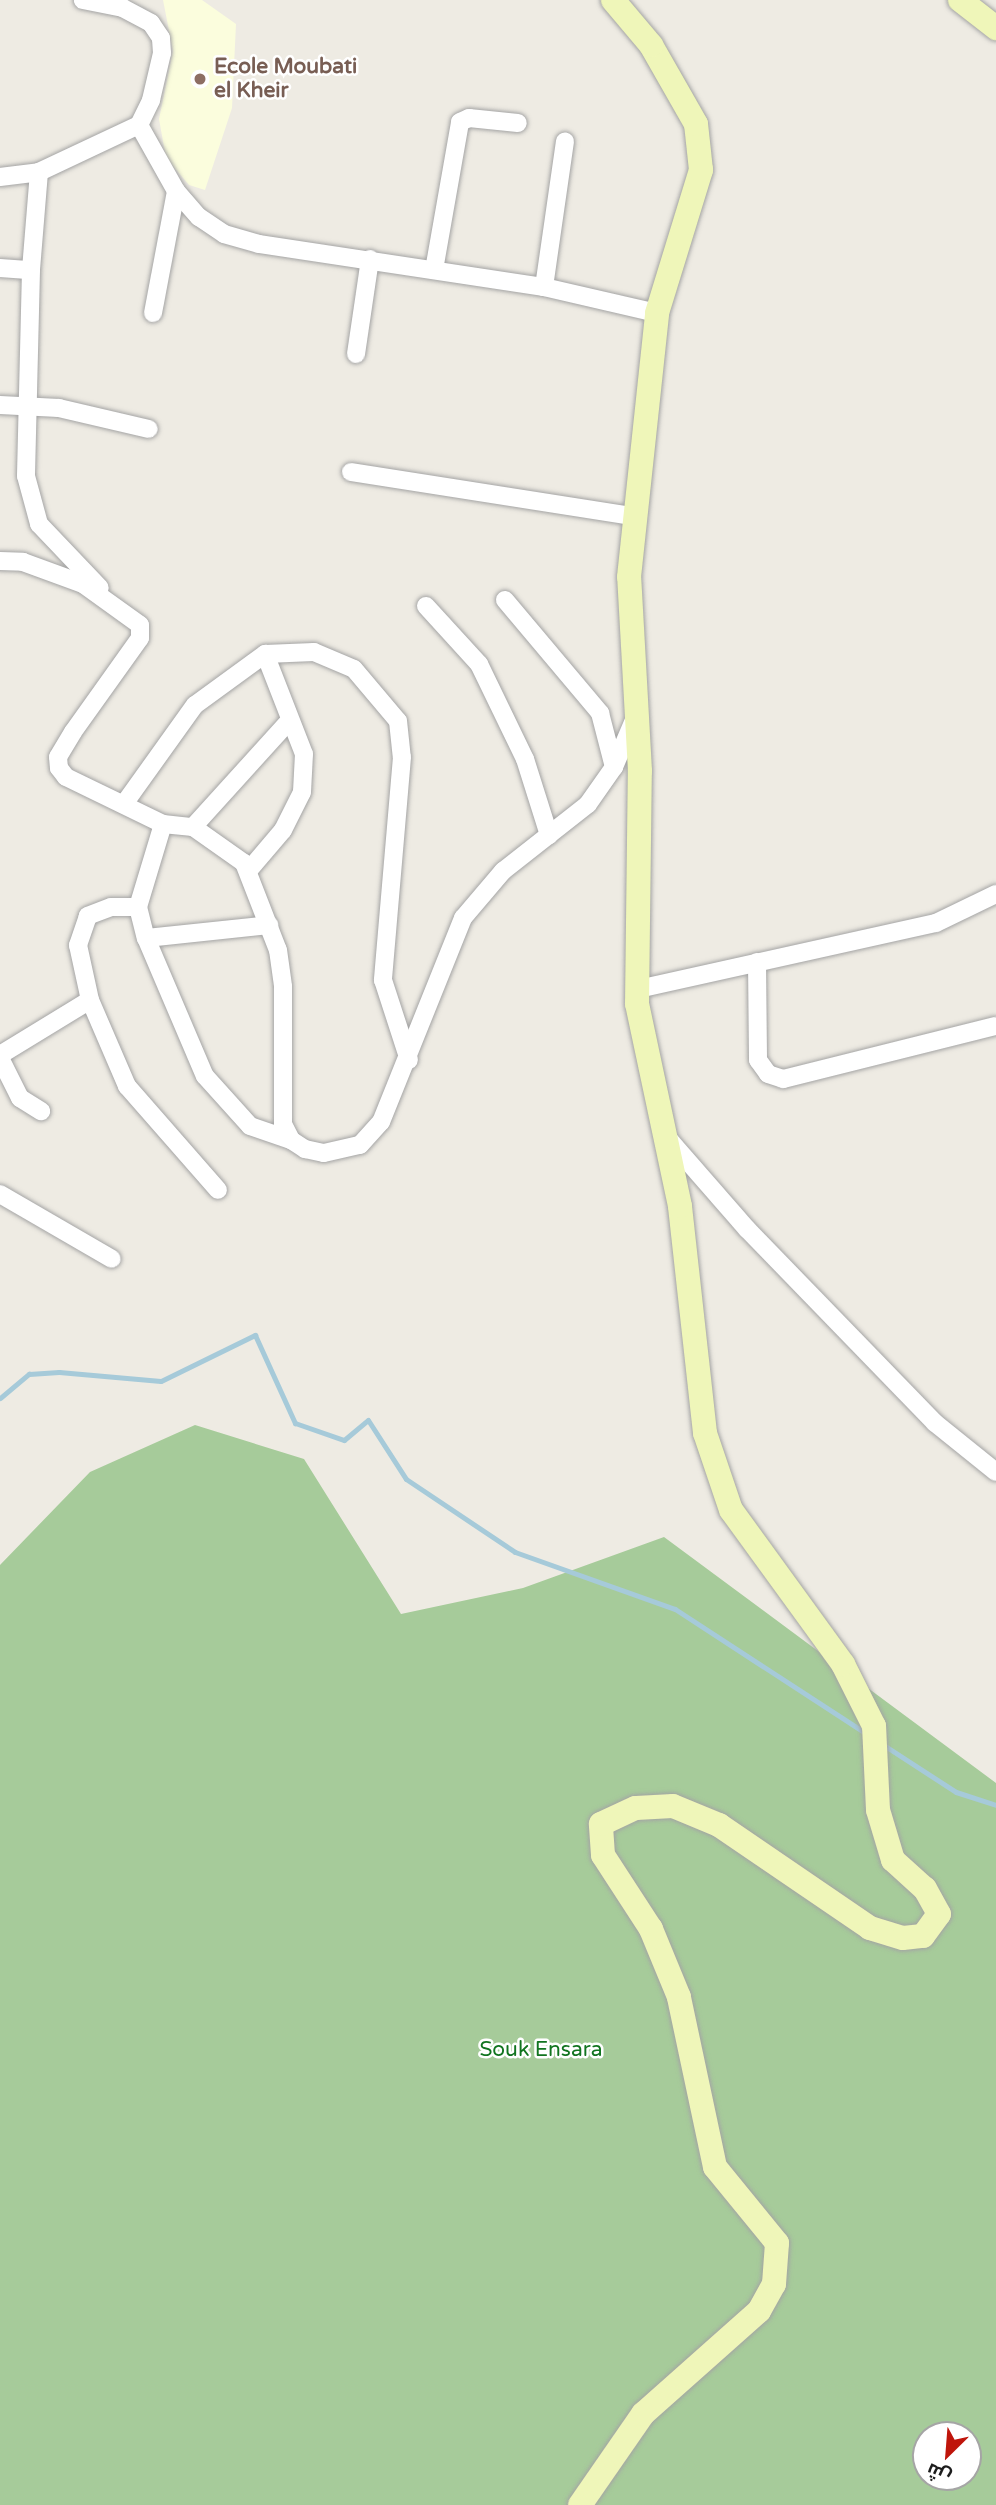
<!DOCTYPE html>
<meta charset="utf-8">
<style>
body{margin:0}
#map{position:relative;width:996px;height:2505px;overflow:hidden;background:#eeebe3;font-family:"Varela Round",Cairo,sans-serif}
div>[style]{position:absolute}
.education>*{inset:0;background:#fbfddd}
.forest>*{inset:0;background:#a6cb9a}
.stream>*{height:5px;margin:-2.5px;padding:0 2.5px;transform-origin:2.5px;border-radius:2.5px;background:#a6cad9}
.roads{filter:drop-shadow(0 0 2px #a4a4a4) drop-shadow(0 0 2px #a4a4a4)}
.street>*{height:18px;margin:-9px;padding:0 9px;transform-origin:9px;border-radius:9px;background:#fff}
.secondary>*{height:24px;margin:-12px;padding:0 12px;transform-origin:12px;border-radius:12px;background:#eff6b9}
.dots>*{width:19px;height:19px;translate:-50% -50%;box-sizing:border-box;border:4px solid #fff;border-radius:50%}
span{translate:-50% -50%;white-space:nowrap;text-align:center;line-height:1.15;-webkit-text-stroke:5px #fff;paint-order:stroke}
.education-label{font-size:21px;color:#785e54;font-weight:700}
.left{translate:0 -50%;text-align:left}
.park-label{font-size:21px;color:#11741f}
.north{position:absolute;left:912px;top:2421px;width:70px;height:70px;box-sizing:border-box;background:#fff;border:2px solid #a5a5a5;border-radius:50%;rotate:205deg;font-size:19px;font-weight:700;line-height:28px;text-align:center;color:#1d1d1d}
.north::after{content:'';display:block;margin:auto;width:24px;height:32px;background:#bf150b;clip-path:polygon(50% 0,100% 100%,50% 72%,0 100%)}
</style>
<div id="map">
<div class="education">
<div style="clip-path:polygon(163px 0,202px 0,236px 24px,232px 108px,205px 190px,189px 185px,166px 158px,159px 119px,173px 51px)"></div>
</div>
<div class="forest">
<div style="clip-path:polygon(evenodd,195px 1425px,304px 1459px,401px 1614px,523px 1588px,664px 1537px,996px 1783px,996px 2505px,0 2505px,0 1565px,90px 1472px,195px 1425px,926px 2435px,968px 2435px,968px 2477px,926px 2477px,926px 2435px)"></div>
</div>
<div class="stream">
<div style="left:0;top:1398px;width:38px;rotate:-40deg"></div>
<div style="left:29px;top:1374px;width:30px;rotate:-4deg"></div>
<div style="left:59px;top:1372px;width:102px;rotate:5deg"></div>
<div style="left:161px;top:1381px;width:105px;rotate:-26.1deg"></div>
<div style="left:255px;top:1335px;width:97px;rotate:65.6deg"></div>
<div style="left:295px;top:1423px;width:52px;rotate:19.1deg"></div>
<div style="left:344px;top:1440px;width:31px;rotate:-40deg"></div>
<div style="left:368px;top:1420px;width:70px;rotate:57.2deg"></div>
<div style="left:406px;top:1479px;width:131px;rotate:33.8deg"></div>
<div style="left:515px;top:1552px;width:170px;rotate:19.6deg"></div>
<div style="left:675px;top:1609px;width:227px;rotate:33.1deg"></div>
<div style="left:882px;top:1744px;width:88px;rotate:33deg"></div>
<div style="left:956px;top:1792px;width:42px;rotate:18deg"></div>
</div>
<div class="roads">
<div class="street">
<div style="left:139px;top:125px;width:76px;rotate:60.7deg"></div>
<div style="left:176px;top:191px;width:35px;rotate:49deg"></div>
<div style="left:199px;top:217px;width:30px;rotate:34deg"></div>
<div style="left:224px;top:234px;width:36px;rotate:16deg"></div>
<div style="left:259px;top:244px;width:288px;rotate:8.6deg"></div>
<div style="left:544px;top:287px;width:116px;rotate:13deg"></div>
<div style="left:39px;top:172px;width:98px;rotate:94.7deg"></div>
<div style="left:31px;top:270px;width:206px;rotate:91.4deg"></div>
<div style="left:26px;top:476px;width:50px;rotate:74.8deg"></div>
<div style="left:39px;top:524px;width:88px;rotate:46.4deg"></div>
<div style="left:0;top:177px;width:39px;rotate:-7deg"></div>
<div style="left:39px;top:172px;width:110px;rotate:-25.2deg"></div>
<div style="left:139px;top:125px;width:28px;rotate:-64deg"></div>
<div style="left:151px;top:100px;width:48px;rotate:-76.8deg"></div>
<div style="left:162px;top:53px;width:15px;rotate:-94deg"></div>
<div style="left:161px;top:38px;width:18px;rotate:-124deg"></div>
<div style="left:151px;top:23px;width:32px;rotate:-152deg"></div>
<div style="left:123px;top:8px;width:41px;rotate:-168.7deg"></div>
<div style="left:0;top:268px;width:31px;rotate:4deg"></div>
<div style="left:434px;top:270px;width:150px;rotate:-80deg"></div>
<div style="left:460px;top:122px;width:10px;rotate:-24deg"></div>
<div style="left:469px;top:118px;width:49px;rotate:5.8deg"></div>
<div style="left:544px;top:287px;width:147px;rotate:-81.8deg"></div>
<div style="left:153px;top:313px;width:124px;rotate:-79.3deg"></div>
<div style="left:356px;top:354px;width:96px;rotate:-81.6deg"></div>
<div style="left:0;top:405px;width:59px;rotate:2.9deg"></div>
<div style="left:59px;top:408px;width:92px;rotate:13.1deg"></div>
<div style="left:351px;top:472px;width:284px;rotate:8.9deg"></div>
<div style="left:0;top:561px;width:23px;rotate:2deg"></div>
<div style="left:23px;top:562px;width:64px;rotate:20.1deg"></div>
<div style="left:83px;top:584px;width:70px;rotate:35.7deg"></div>
<div style="left:140px;top:625px;width:13px;rotate:90deg"></div>
<div style="left:140px;top:638px;width:115px;rotate:125.5deg"></div>
<div style="left:73px;top:732px;width:29px;rotate:121deg"></div>
<div style="left:58px;top:757px;width:11px;rotate:85deg"></div>
<div style="left:59px;top:768px;width:11px;rotate:52deg"></div>
<div style="left:66px;top:777px;width:108px;rotate:25.9deg"></div>
<div style="left:163px;top:824px;width:30px;rotate:6deg"></div>
<div style="left:193px;top:827px;width:62px;rotate:35.2deg"></div>
<div style="left:244px;top:863px;width:93px;rotate:68.7deg"></div>
<div style="left:278px;top:950px;width:37px;rotate:82deg"></div>
<div style="left:283px;top:987px;width:137px;rotate:90deg"></div>
<div style="left:283px;top:1124px;width:18px;rotate:63deg"></div>
<div style="left:291px;top:1140px;width:17px;rotate:33deg"></div>
<div style="left:305px;top:1149px;width:19px;rotate:12deg"></div>
<div style="left:324px;top:1153px;width:37px;rotate:-13deg"></div>
<div style="left:360px;top:1145px;width:31px;rotate:-48deg"></div>
<div style="left:381px;top:1122px;width:220px;rotate:-68.1deg"></div>
<div style="left:463px;top:918px;width:62px;rotate:-49.6deg"></div>
<div style="left:503px;top:871px;width:108px;rotate:-38.2deg"></div>
<div style="left:588px;top:804px;width:45px;rotate:-54.9deg"></div>
<div style="left:614px;top:767px;width:51px;rotate:-66.9deg"></div>
<div style="left:505px;top:600px;width:148px;rotate:49.9deg"></div>
<div style="left:600px;top:713px;width:56px;rotate:75.5deg"></div>
<div style="left:426px;top:606px;width:79px;rotate:47.6deg"></div>
<div style="left:479px;top:664px;width:106px;rotate:64.2deg"></div>
<div style="left:525px;top:759px;width:80px;rotate:72.5deg"></div>
<div style="left:124px;top:804px;width:122px;rotate:-54.4deg"></div>
<div style="left:195px;top:705px;width:87px;rotate:-36.1deg"></div>
<div style="left:265px;top:654px;width:49px;rotate:-2.3deg"></div>
<div style="left:314px;top:652px;width:43px;rotate:23deg"></div>
<div style="left:354px;top:669px;width:68px;rotate:49.8deg"></div>
<div style="left:398px;top:721px;width:36px;rotate:84deg"></div>
<div style="left:402px;top:757px;width:224px;rotate:94.9deg"></div>
<div style="left:383px;top:980px;width:84px;rotate:72deg"></div>
<div style="left:163px;top:824px;width:87px;rotate:106.8deg"></div>
<div style="left:138px;top:907px;width:32px;rotate:76deg"></div>
<div style="left:146px;top:938px;width:150px;rotate:66.9deg"></div>
<div style="left:205px;top:1076px;width:67px;rotate:48deg"></div>
<div style="left:250px;top:1126px;width:43px;rotate:18.9deg"></div>
<div style="left:193px;top:827px;width:144px;rotate:-47.8deg"></div>
<div style="left:249px;top:870px;width:52px;rotate:-49.6deg"></div>
<div style="left:283px;top:830px;width:42px;rotate:-63.4deg"></div>
<div style="left:302px;top:792px;width:38px;rotate:-87deg"></div>
<div style="left:304px;top:754px;width:107px;rotate:-111.3deg"></div>
<div style="left:138px;top:907px;width:27px;rotate:180deg"></div>
<div style="left:111px;top:907px;width:25px;rotate:159deg"></div>
<div style="left:88px;top:916px;width:31px;rotate:109deg"></div>
<div style="left:78px;top:945px;width:56px;rotate:77.7deg"></div>
<div style="left:90px;top:1000px;width:94px;rotate:66.7deg"></div>
<div style="left:127px;top:1086px;width:138px;rotate:48.8deg"></div>
<div style="left:146px;top:938px;width:124px;rotate:-6deg"></div>
<div style="left:757px;top:962px;width:98px;rotate:89.4deg"></div>
<div style="left:758px;top:1060px;width:17px;rotate:54deg"></div>
<div style="left:768px;top:1074px;width:16px;rotate:18deg"></div>
<div style="left:783px;top:1079px;width:219px;rotate:-14deg"></div>
<div style="left:638px;top:989px;width:305px;rotate:-12.5deg"></div>
<div style="left:936px;top:923px;width:67px;rotate:-25.8deg"></div>
<div style="left:0;top:1055px;width:105px;rotate:-31.4deg"></div>
<div style="left:0;top:1058px;width:45px;rotate:63.4deg"></div>
<div style="left:20px;top:1098px;width:25px;rotate:32deg"></div>
<div style="left:665px;top:1135px;width:125px;rotate:48.9deg"></div>
<div style="left:747px;top:1229px;width:270px;rotate:45.9deg"></div>
<div style="left:935px;top:1423px;width:78px;rotate:38.8deg"></div>
<div style="left:0;top:1194px;width:129px;rotate:30.1deg"></div>
</div>
<div class="secondary">
<div style="left:960px;top:0;width:46px;rotate:37.9deg"></div>
<div style="left:580px;top:2505px;width:111px;rotate:-55.3deg"></div>
<div style="left:643px;top:2414px;width:155px;rotate:-41.6deg"></div>
<div style="left:759px;top:2311px;width:31px;rotate:-61deg"></div>
<div style="left:774px;top:2284px;width:41px;rotate:-85.8deg"></div>
<div style="left:777px;top:2243px;width:98px;rotate:-129.2deg"></div>
<div style="left:715px;top:2167px;width:174px;rotate:-102deg"></div>
<div style="left:679px;top:1997px;width:74px;rotate:-112.4deg"></div>
<div style="left:651px;top:1929px;width:88px;rotate:-123deg"></div>
<div style="left:603px;top:1855px;width:31px;rotate:-94deg"></div>
<div style="left:601px;top:1824px;width:38px;rotate:-25deg"></div>
<div style="left:636px;top:1808px;width:37px;rotate:-3deg"></div>
<div style="left:673px;top:1806px;width:50px;rotate:22.4deg"></div>
<div style="left:719px;top:1825px;width:183px;rotate:34.3deg"></div>
<div style="left:870px;top:1928px;width:34px;rotate:17deg"></div>
<div style="left:903px;top:1938px;width:20px;rotate:-6deg"></div>
<div style="left:923px;top:1936px;width:27px;rotate:-54deg"></div>
<div style="left:939px;top:1914px;width:29px;rotate:-119deg"></div>
<div style="left:925px;top:1889px;width:43px;rotate:-137.8deg"></div>
<div style="left:893px;top:1860px;width:52px;rotate:-106.7deg"></div>
<div style="left:878px;top:1810px;width:84px;rotate:-92.7deg"></div>
<div style="left:874px;top:1726px;width:69px;rotate:-116.6deg"></div>
<div style="left:843px;top:1664px;width:190px;rotate:-126deg"></div>
<div style="left:731px;top:1510px;width:81px;rotate:-108.7deg"></div>
<div style="left:705px;top:1433px;width:228px;rotate:-96.3deg"></div>
<div style="left:680px;top:1206px;width:207px;rotate:-102deg"></div>
<div style="left:637px;top:1004px;width:233px;rotate:-89.3deg"></div>
<div style="left:640px;top:771px;width:194px;rotate:-93.2deg"></div>
<div style="left:629px;top:577px;width:265px;rotate:-83.9deg"></div>
<div style="left:657px;top:313px;width:150px;rotate:-72.9deg"></div>
<div style="left:701px;top:170px;width:46px;rotate:-96.2deg"></div>
<div style="left:696px;top:124px;width:91px;rotate:-119.7deg"></div>
<div style="left:651px;top:45px;width:59px;rotate:-130.2deg"></div>
</div>
</div>
<div class="dots">
<div style="left:200px;top:79px;background:#8d6e63"></div>
</div>
<div class="education-label">
<span class="left" style="left:214px;top:79px">Ecole Moubati<br>el Kheir</span>
</div>
<div class="park-label">
<span style="left:541px;top:2050px">Souk Ensara</span>
</div>
<div class="north">ش</div>
</div>
